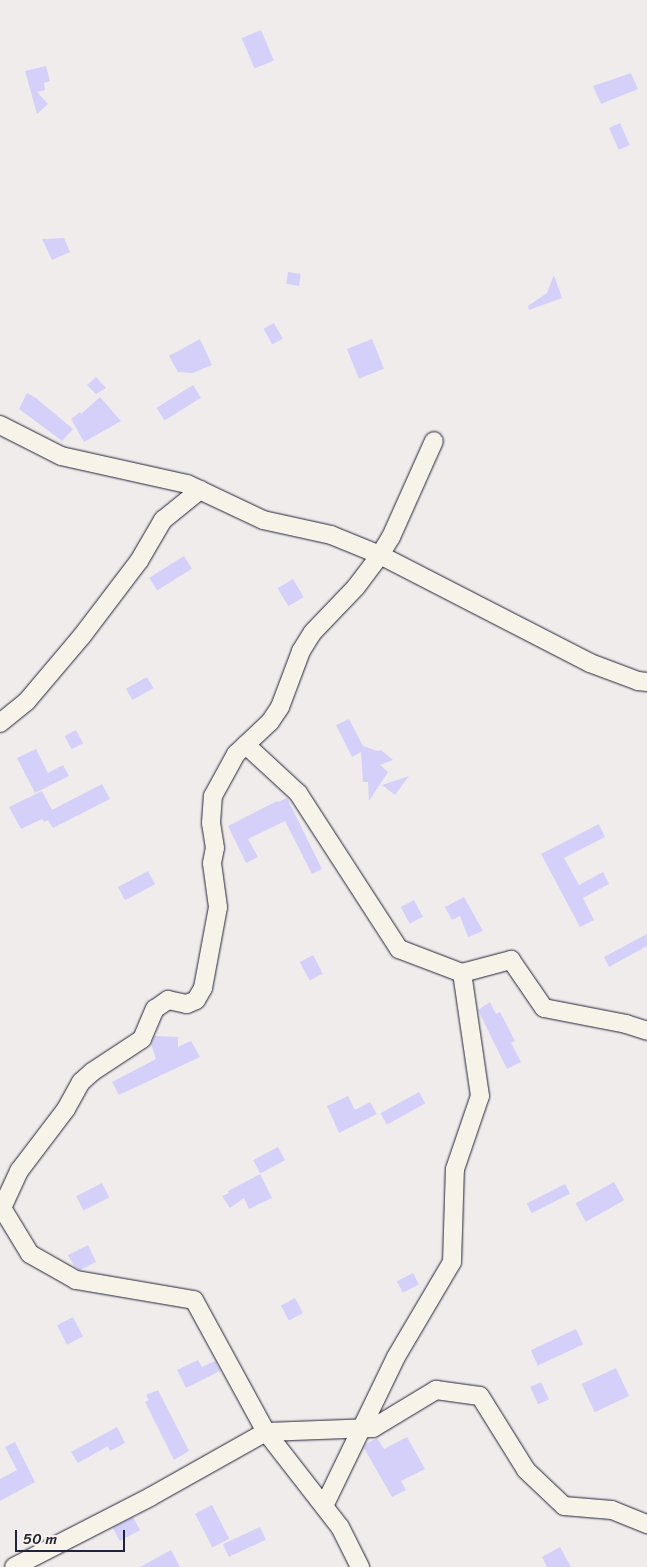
<!DOCTYPE html>
<style>
body{margin:0}
#map{position:relative;width:647px;height:1567px;overflow:hidden;background:#f0eceb;font-family:Sriracha,sans-serif}
div>[style]{position:absolute}
.building>*{inset:0;background:#d5d0f9;transform-origin:0 0}
.roads{filter:drop-shadow(0 0 1px #22223b) drop-shadow(0 0 1px #22223b)}
.minor>*{height:18px;margin:-9px;padding:0 9px;transform-origin:9px;border-radius:9px;background:#f7f3e8}
span{translate:-50% -50%;white-space:nowrap;text-align:center;line-height:1.15;-webkit-text-stroke:4px #f7f3e8;paint-order:stroke}
.scale{position:absolute;left:15px;top:1530px;width:110px;height:22px;box-sizing:border-box;border:2px solid #22223b;border-top:0;padding-left:6px;font-size:15px;line-height:18px;white-space:nowrap;color:#22223b;-webkit-text-stroke:4px #f7f3e8;paint-order:stroke}
</style>
<div id="map">
<div class="building">
<div style="left:261px;top:30px;width:33px;height:21px;rotate:67deg"></div>
<div style="clip-path:polygon(46px 66px,50px 81px,44px 83px,45px 90px,37px 92px,48px 104px,37px 114px,25px 71px)"></div>
<div style="clip-path:polygon(631px 73px,638px 89px,601px 104px,593px 86px)"></div>
<div style="left:620px;top:123px;width:24px;height:12px;rotate:66deg"></div>
<div style="clip-path:polygon(64px 238px,70px 252px,52px 260px,42px 239px)"></div>
<div style="left:288px;top:272px;width:13px;height:12px;rotate:9deg"></div>
<div style="clip-path:polygon(554px 275px,562px 298px,529px 310px,528px 306px,547px 293px)"></div>
<div style="left:274px;top:323px;width:18px;height:12px;rotate:61deg"></div>
<div style="clip-path:polygon(200px 339px,212px 365px,193px 373px,178px 372px,169px 356px)"></div>
<div style="left:372px;top:339px;width:32px;height:27px;rotate:68deg"></div>
<div style="clip-path:polygon(96px 377px,106px 388px,96px 394px,87px 385px)"></div>
<div style="left:193px;top:385px;width:15px;height:43px;rotate:58deg"></div>
<div style="clip-path:polygon(27px 393px,36px 398px,73px 429px,62px 441px,19px 409px)"></div>
<div style="clip-path:polygon(100px 397px,121px 421px,84px 442px,71px 419px,80px 412px,81px 414px)"></div>
<div style="left:184px;top:556px;width:15px;height:41px;rotate:58deg"></div>
<div style="left:293px;top:579px;width:21px;height:18px;rotate:59deg"></div>
<div style="left:147px;top:677px;width:13px;height:24px;rotate:61deg"></div>
<div style="clip-path:polygon(349px 719px,363px 746px,377px 751px,381px 750px,393px 760px,380px 765px,388px 772px,369px 801px,368px 782px,363px 782px,361px 752px,352px 757px,336px 725px)"></div>
<div style="left:76px;top:730px;width:15px;height:13px;rotate:62deg"></div>
<div style="clip-path:polygon(36px 749px,48px 773px,63px 765px,69px 776px,35px 793px,17px 758px)"></div>
<div style="clip-path:polygon(409px 776px,395px 795px,382px 785px)"></div>
<div style="clip-path:polygon(102px 784px,110px 799px,53px 828px,48px 820px,44px 822px,42px 819px,21px 829px,9px 807px,42px 791px,52px 810px)"></div>
<div style="clip-path:polygon(287px 798px,322px 869px,312px 874px,285px 821px,248px 839px,258px 857px,246px 863px,228px 826px,277px 801px,278px 802px)"></div>
<div style="clip-path:polygon(599px 824px,605px 837px,564px 858px,579px 885px,603px 872px,609px 884px,583px 898px,594px 920px,580px 927px,541px 854px)"></div>
<div style="left:148px;top:871px;width:15px;height:34px;rotate:62deg"></div>
<div style="clip-path:polygon(464px 897px,483px 931px,468px 937px,460px 916px,452px 920px,445px 907px)"></div>
<div style="left:414px;top:900px;width:19px;height:15px;rotate:62deg"></div>
<div style="clip-path:polygon(647px 934px,647px 946px,609px 967px,604px 957px)"></div>
<div style="left:313px;top:955px;width:21px;height:15px;rotate:62deg"></div>
<div style="clip-path:polygon(490px 1002px,496px 1014px,500px 1012px,515px 1041px,511px 1043px,521px 1062px,507px 1069px,478px 1010px)"></div>
<div style="clip-path:polygon(155px 1036px,178px 1037px,178px 1047px,191px 1041px,200px 1057px,119px 1095px,112px 1082px,156px 1059px,151px 1044px)"></div>
<div style="left:419px;top:1092px;width:13px;height:44px;rotate:61deg"></div>
<div style="clip-path:polygon(348px 1096px,355px 1110px,370px 1102px,377px 1114px,339px 1133px,327px 1106px)"></div>
<div style="left:278px;top:1147px;width:15px;height:28px;rotate:62deg"></div>
<div style="clip-path:polygon(260px 1174px,272px 1198px,249px 1209px,244px 1198px,230px 1208px,222px 1196px,229px 1193px,228px 1191px)"></div>
<div style="left:614px;top:1182px;width:21px;height:44px;rotate:61deg"></div>
<div style="left:102px;top:1183px;width:16px;height:29px;rotate:63deg"></div>
<div style="left:565px;top:1184px;width:11px;height:43px;rotate:63deg"></div>
<div style="clip-path:polygon(88px 1245px,96px 1262px,80px 1270px,74px 1266px,68px 1255px)"></div>
<div style="left:413px;top:1273px;width:13px;height:18px;rotate:63deg"></div>
<div style="left:295px;top:1298px;width:17px;height:16px;rotate:62deg"></div>
<div style="left:73px;top:1317px;width:22px;height:18px;rotate:63deg"></div>
<div style="left:576px;top:1329px;width:17px;height:50px;rotate:65deg"></div>
<div style="clip-path:polygon(198px 1360px,202px 1367px,215px 1361px,220px 1371px,186px 1388px,177px 1370px)"></div>
<div style="left:616px;top:1368px;width:31px;height:38px;rotate:65deg"></div>
<div style="left:541px;top:1382px;width:19px;height:12px;rotate:65deg"></div>
<div style="clip-path:polygon(158px 1390px,189px 1451px,174px 1460px,145px 1402px,149px 1400px,146px 1395px)"></div>
<div style="clip-path:polygon(117px 1427px,125px 1443px,110px 1451px,108px 1446px,78px 1463px,71px 1452px)"></div>
<div style="clip-path:polygon(407px 1437px,425px 1469px,401px 1481px,406px 1490px,392px 1497px,364px 1448px,366px 1444px,377px 1438px,384px 1449px)"></div>
<div style="clip-path:polygon(15px 1442px,35px 1482px,0 1501px,0 1479px,17px 1470px,5px 1447px)"></div>
<div style="left:212px;top:1505px;width:38px;height:19px;rotate:63deg"></div>
<div style="left:133px;top:1517px;width:15px;height:23px;rotate:62deg"></div>
<div style="left:260px;top:1527px;width:14px;height:41px;rotate:65deg"></div>
<div style="clip-path:polygon(560px 1547px,571px 1567px,547px 1567px,542px 1557px)"></div>
<div style="clip-path:polygon(171px 1550px,180px 1567px,140px 1567px)"></div>
</div>
<div class="roads">
<div class="minor">
<div style="left:0;top:425px;width:68px;rotate:26.9deg"></div>
<div style="left:61px;top:456px;width:129px;rotate:12.5deg"></div>
<div style="left:187px;top:484px;width:84px;rotate:25.3deg"></div>
<div style="left:263px;top:520px;width:70px;rotate:12.4deg"></div>
<div style="left:331px;top:535px;width:53px;rotate:22.2deg"></div>
<div style="left:380px;top:555px;width:236px;rotate:27.2deg"></div>
<div style="left:590px;top:663px;width:51px;rotate:20.6deg"></div>
<div style="left:638px;top:681px;width:9px;rotate:6deg"></div>
<div style="left:0;top:723px;width:35px;rotate:-39deg"></div>
<div style="left:27px;top:701px;width:85px;rotate:-49.8deg"></div>
<div style="left:82px;top:636px;width:94px;rotate:-52.8deg"></div>
<div style="left:139px;top:561px;width:48px;rotate:-59.7deg"></div>
<div style="left:163px;top:520px;width:48px;rotate:-39deg"></div>
<div style="left:246px;top:745px;width:71px;rotate:42.7deg"></div>
<div style="left:298px;top:793px;width:186px;rotate:57.1deg"></div>
<div style="left:399px;top:949px;width:67px;rotate:20.9deg"></div>
<div style="left:462px;top:973px;width:51px;rotate:-14.9deg"></div>
<div style="left:511px;top:960px;width:58px;rotate:55.5deg"></div>
<div style="left:544px;top:1008px;width:84px;rotate:11deg"></div>
<div style="left:626px;top:1024px;width:22px;rotate:18deg"></div>
<div style="left:266px;top:1432px;width:107px;rotate:-2.1deg"></div>
<div style="left:373px;top:1428px;width:74px;rotate:-31.1deg"></div>
<div style="left:436px;top:1390px;width:44px;rotate:7.8deg"></div>
<div style="left:480px;top:1396px;width:87px;rotate:58.1deg"></div>
<div style="left:526px;top:1470px;width:52px;rotate:43.5deg"></div>
<div style="left:564px;top:1506px;width:48px;rotate:4.8deg"></div>
<div style="left:612px;top:1510px;width:38px;rotate:22deg"></div>
<div style="left:266px;top:1432px;width:120px;rotate:52.1deg"></div>
<div style="left:340px;top:1527px;width:45px;rotate:63.4deg"></div>
<div style="left:324px;top:1506px;width:165px;rotate:-64.2deg"></div>
<div style="left:396px;top:1357px;width:110px;rotate:-59.5deg"></div>
<div style="left:452px;top:1262px;width:93px;rotate:-88.2deg"></div>
<div style="left:455px;top:1169px;width:77px;rotate:-71.1deg"></div>
<div style="left:480px;top:1096px;width:124px;rotate:-98.3deg"></div>
<div style="left:14px;top:1567px;width:153px;rotate:-27.2deg"></div>
<div style="left:150px;top:1497px;width:133px;rotate:-29.3deg"></div>
<div style="left:266px;top:1432px;width:150px;rotate:-118.6deg"></div>
<div style="left:194px;top:1300px;width:120px;rotate:-170.4deg"></div>
<div style="left:76px;top:1280px;width:53px;rotate:-150.5deg"></div>
<div style="left:30px;top:1254px;width:54px;rotate:-121.3deg"></div>
<div style="left:2px;top:1208px;width:41px;rotate:-65.3deg"></div>
<div style="left:19px;top:1171px;width:78px;rotate:-52.8deg"></div>
<div style="left:66px;top:1109px;width:31px;rotate:-61deg"></div>
<div style="left:81px;top:1082px;width:15px;rotate:-42deg"></div>
<div style="left:92px;top:1072px;width:60px;rotate:-33.4deg"></div>
<div style="left:142px;top:1039px;width:33px;rotate:-67deg"></div>
<div style="left:155px;top:1009px;width:16px;rotate:-35deg"></div>
<div style="left:168px;top:1000px;width:19px;rotate:12deg"></div>
<div style="left:187px;top:1004px;width:10px;rotate:-24deg"></div>
<div style="left:196px;top:1000px;width:14px;rotate:-60deg"></div>
<div style="left:203px;top:988px;width:82px;rotate:-79.5deg"></div>
<div style="left:218px;top:907px;width:44px;rotate:-97.8deg"></div>
<div style="left:212px;top:863px;width:15px;rotate:-79deg"></div>
<div style="left:215px;top:848px;width:25px;rotate:-99deg"></div>
<div style="left:211px;top:823px;width:27px;rotate:-86deg"></div>
<div style="left:213px;top:796px;width:48px;rotate:-61.3deg"></div>
<div style="left:236px;top:754px;width:47px;rotate:-43.3deg"></div>
<div style="left:270px;top:722px;width:18px;rotate:-56deg"></div>
<div style="left:280px;top:707px;width:60px;rotate:-69.4deg"></div>
<div style="left:301px;top:651px;width:22px;rotate:-58deg"></div>
<div style="left:313px;top:632px;width:62px;rotate:-46.3deg"></div>
<div style="left:356px;top:587px;width:40px;rotate:-53deg"></div>
<div style="left:380px;top:555px;width:21px;rotate:-59deg"></div>
<div style="left:391px;top:537px;width:105px;rotate:-65.9deg"></div>
</div>
</div>
<div class="scale">50 m</div>
</div>
